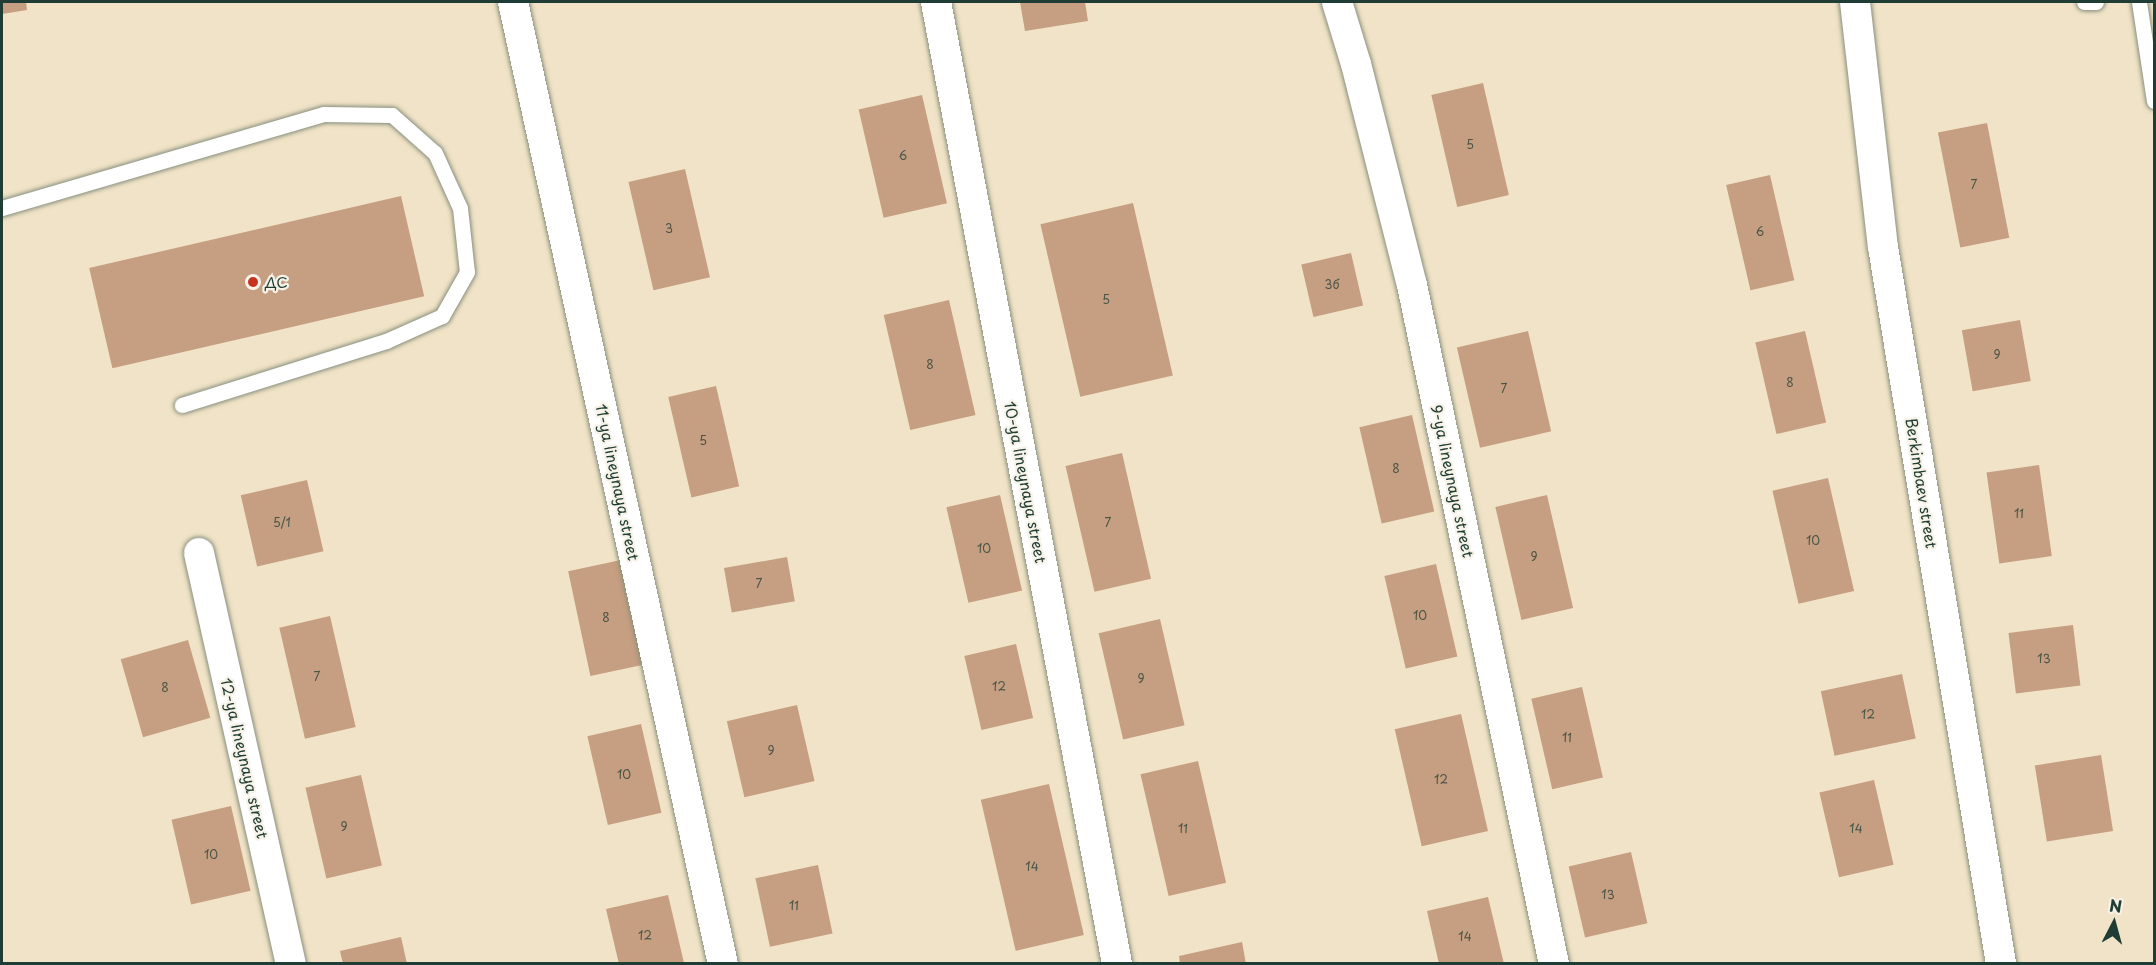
<!DOCTYPE html>
<meta charset="utf-8">
<style>
body{margin:0}
#map{position:relative;width:2156px;height:965px;overflow:hidden;background:#f1e3c7;font-family:"Playpen Sans",sans-serif}
div>[style]{position:absolute}
.building>*{inset:0;background:#c69e81;transform-origin:0 0}
.roads{filter:drop-shadow(0 0 2px #88907e) drop-shadow(0 0 2px #88907e)}
.lane>*{height:15px;margin:-7.5px;padding:0 7.5px;transform-origin:7.5px;border-radius:7.5px;background:#fff}
.street>*{height:30px;margin:-15px;padding:0 15px;transform-origin:15px;border-radius:15px;background:#fff}
.dots>*{width:16px;height:16px;translate:-50% -50%;box-sizing:border-box;border:3px solid #f7f3e8;border-radius:50%}
span{translate:-50% -50%;white-space:nowrap;text-align:center;line-height:1.15;-webkit-text-stroke:4.5px #f7f3e8;paint-order:stroke}
.number-label{font-size:12px;color:#495547}
.number-label span{-webkit-text-stroke-width:0}
.poi-label{font-size:15px;color:#1f3d34}
.left{translate:0 -50%;text-align:left}
.street-label{font-size:15px;color:#1f3d34}
.frame{position:absolute;inset:0;border:3px solid #1f3d34;pointer-events:none}
.north{position:absolute;left:2084px;top:893px;width:60px;height:60px;-webkit-text-stroke:4px #f7f3e8;paint-order:stroke;rotate:6deg;font-size:16px;font-weight:700;line-height:24px;text-align:center;color:#1f3d34}
.north::after{content:'';display:block;margin:auto;width:21px;height:27px;background:#1f3d34;clip-path:polygon(50% 0,100% 100%,50% 72%,0 100%)}
</style>
<div id="map">
<div class="building">
<div style="clip-path:polygon(2px 2px,26px 2px,27px 10px,2px 14px)"></div>
<div style="clip-path:polygon(1020px 2px,1085px 2px,1088px 21px,1025px 31px)"></div>
<div style="left:1483px;top:83px;width:115px;height:53px;rotate:77deg"></div>
<div style="left:922px;top:95px;width:111px;height:65px;rotate:77deg"></div>
<div style="left:1987px;top:123px;width:117px;height:50px;rotate:79deg"></div>
<div style="left:685px;top:169px;width:111px;height:58px;rotate:77deg"></div>
<div style="left:1770px;top:175px;width:108px;height:45px;rotate:77deg"></div>
<div style="left:401px;top:196px;width:103px;height:320px;rotate:77deg"></div>
<div style="left:1133px;top:203px;width:177px;height:95px;rotate:77deg"></div>
<div style="left:1351px;top:253px;width:54px;height:51px;rotate:77deg"></div>
<div style="left:949px;top:300px;width:118px;height:67px;rotate:77deg"></div>
<div style="left:2020px;top:320px;width:62px;height:59px;rotate:80deg"></div>
<div style="left:1528px;top:331px;width:103px;height:73px;rotate:77deg"></div>
<div style="left:1805px;top:331px;width:94px;height:51px;rotate:77deg"></div>
<div style="left:716px;top:386px;width:103px;height:49px;rotate:77deg"></div>
<div style="left:1412px;top:415px;width:99px;height:54px;rotate:77deg"></div>
<div style="left:1122px;top:453px;width:129px;height:58px;rotate:77deg"></div>
<div style="left:2039px;top:465px;width:92px;height:53px;rotate:82deg"></div>
<div style="left:1828px;top:478px;width:116px;height:57px;rotate:77deg"></div>
<div style="left:307px;top:480px;width:73px;height:68px;rotate:77deg"></div>
<div style="left:1000px;top:495px;width:98px;height:55px;rotate:77deg"></div>
<div style="left:1547px;top:495px;width:116px;height:53px;rotate:77deg"></div>
<div style="left:787px;top:557px;width:45px;height:64px;rotate:80deg"></div>
<div style="left:621px;top:560px;width:107px;height:54px;rotate:78deg"></div>
<div style="left:1436px;top:564px;width:95px;height:53px;rotate:77deg"></div>
<div style="left:330px;top:616px;width:114px;height:52px;rotate:77deg"></div>
<div style="left:1160px;top:619px;width:109px;height:63px;rotate:77deg"></div>
<div style="left:2073px;top:625px;width:61px;height:65px;rotate:83deg"></div>
<div style="left:188px;top:640px;width:81px;height:70px;rotate:74deg"></div>
<div style="left:1016px;top:644px;width:76px;height:53px;rotate:77deg"></div>
<div style="left:1902px;top:674px;width:66px;height:83px;rotate:78deg"></div>
<div style="left:1582px;top:687px;width:93px;height:52px;rotate:77deg"></div>
<div style="left:797px;top:705px;width:78px;height:72px;rotate:77deg"></div>
<div style="left:1461px;top:714px;width:120px;height:68px;rotate:77deg"></div>
<div style="left:641px;top:724px;width:91px;height:55px;rotate:77deg"></div>
<div style="left:2101px;top:755px;width:77px;height:67px;rotate:81deg"></div>
<div style="left:1198px;top:761px;width:125px;height:59px;rotate:77deg"></div>
<div style="left:361px;top:775px;width:93px;height:57px;rotate:77deg"></div>
<div style="left:1874px;top:780px;width:87px;height:56px;rotate:77deg"></div>
<div style="left:1049px;top:784px;width:155px;height:70px;rotate:77deg"></div>
<div style="left:231px;top:806px;width:87px;height:61px;rotate:77deg"></div>
<div style="left:1631px;top:852px;width:73px;height:64px;rotate:77deg"></div>
<div style="left:818px;top:865px;width:70px;height:64px;rotate:78deg"></div>
<div style="clip-path:polygon(668px 895px,684px 963px,619px 964px,606px 909px)"></div>
<div style="clip-path:polygon(1488px 897px,1504px 964px,1439px 964px,1427px 911px)"></div>
<div style="clip-path:polygon(401px 937px,407px 964px,343px 964px,340px 951px)"></div>
<div style="clip-path:polygon(1242px 942px,1246px 964px,1180px 964px,1179px 956px)"></div>
</div>
<div class="roads">
<div class="lane">
<div style="left:2084px;top:2px;width:12px"></div>
<div style="left:2139px;top:2px;width:100px;rotate:81.4deg"></div>
<div style="left:2px;top:208px;width:335px;rotate:-16.3deg"></div>
<div style="left:324px;top:114px;width:68px;rotate:0.8deg"></div>
<div style="left:392px;top:115px;width:57px;rotate:41.5deg"></div>
<div style="left:435px;top:153px;width:60px;rotate:65.6deg"></div>
<div style="left:460px;top:208px;width:64px;rotate:83.8deg"></div>
<div style="left:467px;top:272px;width:51px;rotate:119.6deg"></div>
<div style="left:442px;top:316px;width:61px;rotate:155.9deg"></div>
<div style="left:386px;top:341px;width:214px;rotate:162.6deg"></div>
</div>
<div class="street">
<div style="left:513px;top:2px;width:985px;rotate:77.69deg"></div>
<div style="left:936px;top:2px;width:979px;rotate:79.34deg"></div>
<div style="left:1337px;top:2px;width:65px;rotate:73deg"></div>
<div style="left:1356px;top:64px;width:228px;rotate:75.8deg"></div>
<div style="left:1412px;top:285px;width:694px;rotate:78.19deg"></div>
<div style="left:1855px;top:2px;width:247px;rotate:83.5deg"></div>
<div style="left:1883px;top:247px;width:727px;rotate:80.65deg"></div>
<div style="left:199px;top:553px;width:421px;rotate:77.4deg"></div>
</div>
</div>
<div class="dots">
<div style="left:253px;top:282px;background:#c8321e"></div>
</div>
<div class="number-label">
<span style="left:1470px;top:145px">5</span>
<span style="left:903px;top:156px">6</span>
<span style="left:1974px;top:185px">7</span>
<span style="left:669px;top:229px">3</span>
<span style="left:1760px;top:232px">6</span>
<span style="left:1332px;top:285px">3б</span>
<span style="left:1106px;top:300px">5</span>
<span style="left:1997px;top:355px">9</span>
<span style="left:930px;top:365px">8</span>
<span style="left:1790px;top:383px">8</span>
<span style="left:1504px;top:389px">7</span>
<span style="left:703px;top:441px">5</span>
<span style="left:1396px;top:469px">8</span>
<span style="left:2019px;top:514px">11</span>
<span style="left:282px;top:523px">5/1</span>
<span style="left:1108px;top:523px">7</span>
<span style="left:1813px;top:541px">10</span>
<span style="left:984px;top:549px">10</span>
<span style="left:1534px;top:557px">9</span>
<span style="left:759px;top:584px">7</span>
<span style="left:1420px;top:616px">10</span>
<span style="left:606px;top:618px">8</span>
<span style="left:2044px;top:659px">13</span>
<span style="left:317px;top:677px">7</span>
<span style="left:1141px;top:679px">9</span>
<span style="left:999px;top:687px">12</span>
<span style="left:165px;top:688px">8</span>
<span style="left:1868px;top:715px">12</span>
<span style="left:1567px;top:738px">11</span>
<span style="left:771px;top:751px">9</span>
<span style="left:624px;top:775px">10</span>
<span style="left:1441px;top:780px">12</span>
<span style="left:344px;top:827px">9</span>
<span style="left:1183px;top:829px">11</span>
<span style="left:1856px;top:829px">14</span>
<span style="left:211px;top:855px">10</span>
<span style="left:1032px;top:867px">14</span>
<span style="left:1608px;top:895px">13</span>
<span style="left:794px;top:906px">11</span>
<span style="left:645px;top:936px">12</span>
<span style="left:1465px;top:937px">14</span>
</div>
<div class="poi-label">
<span class="left" style="left:265px;top:282px">ДС</span>
</div>
<div class="street-label">
<span style="left:1453px;top:481px;rotate:78deg">9-ya lineynaya street</span>
<span style="left:618px;top:482px;rotate:78deg">11-ya lineynaya street</span>
<span style="left:1026px;top:482px;rotate:79deg">10-ya lineynaya street</span>
<span style="left:1922px;top:483px;rotate:81deg">Berkimbaev street</span>
<span style="left:245px;top:758px;rotate:77deg">12-ya lineynaya street</span>
</div>
<div class="frame"></div>
<div class="north">N</div>
</div>
